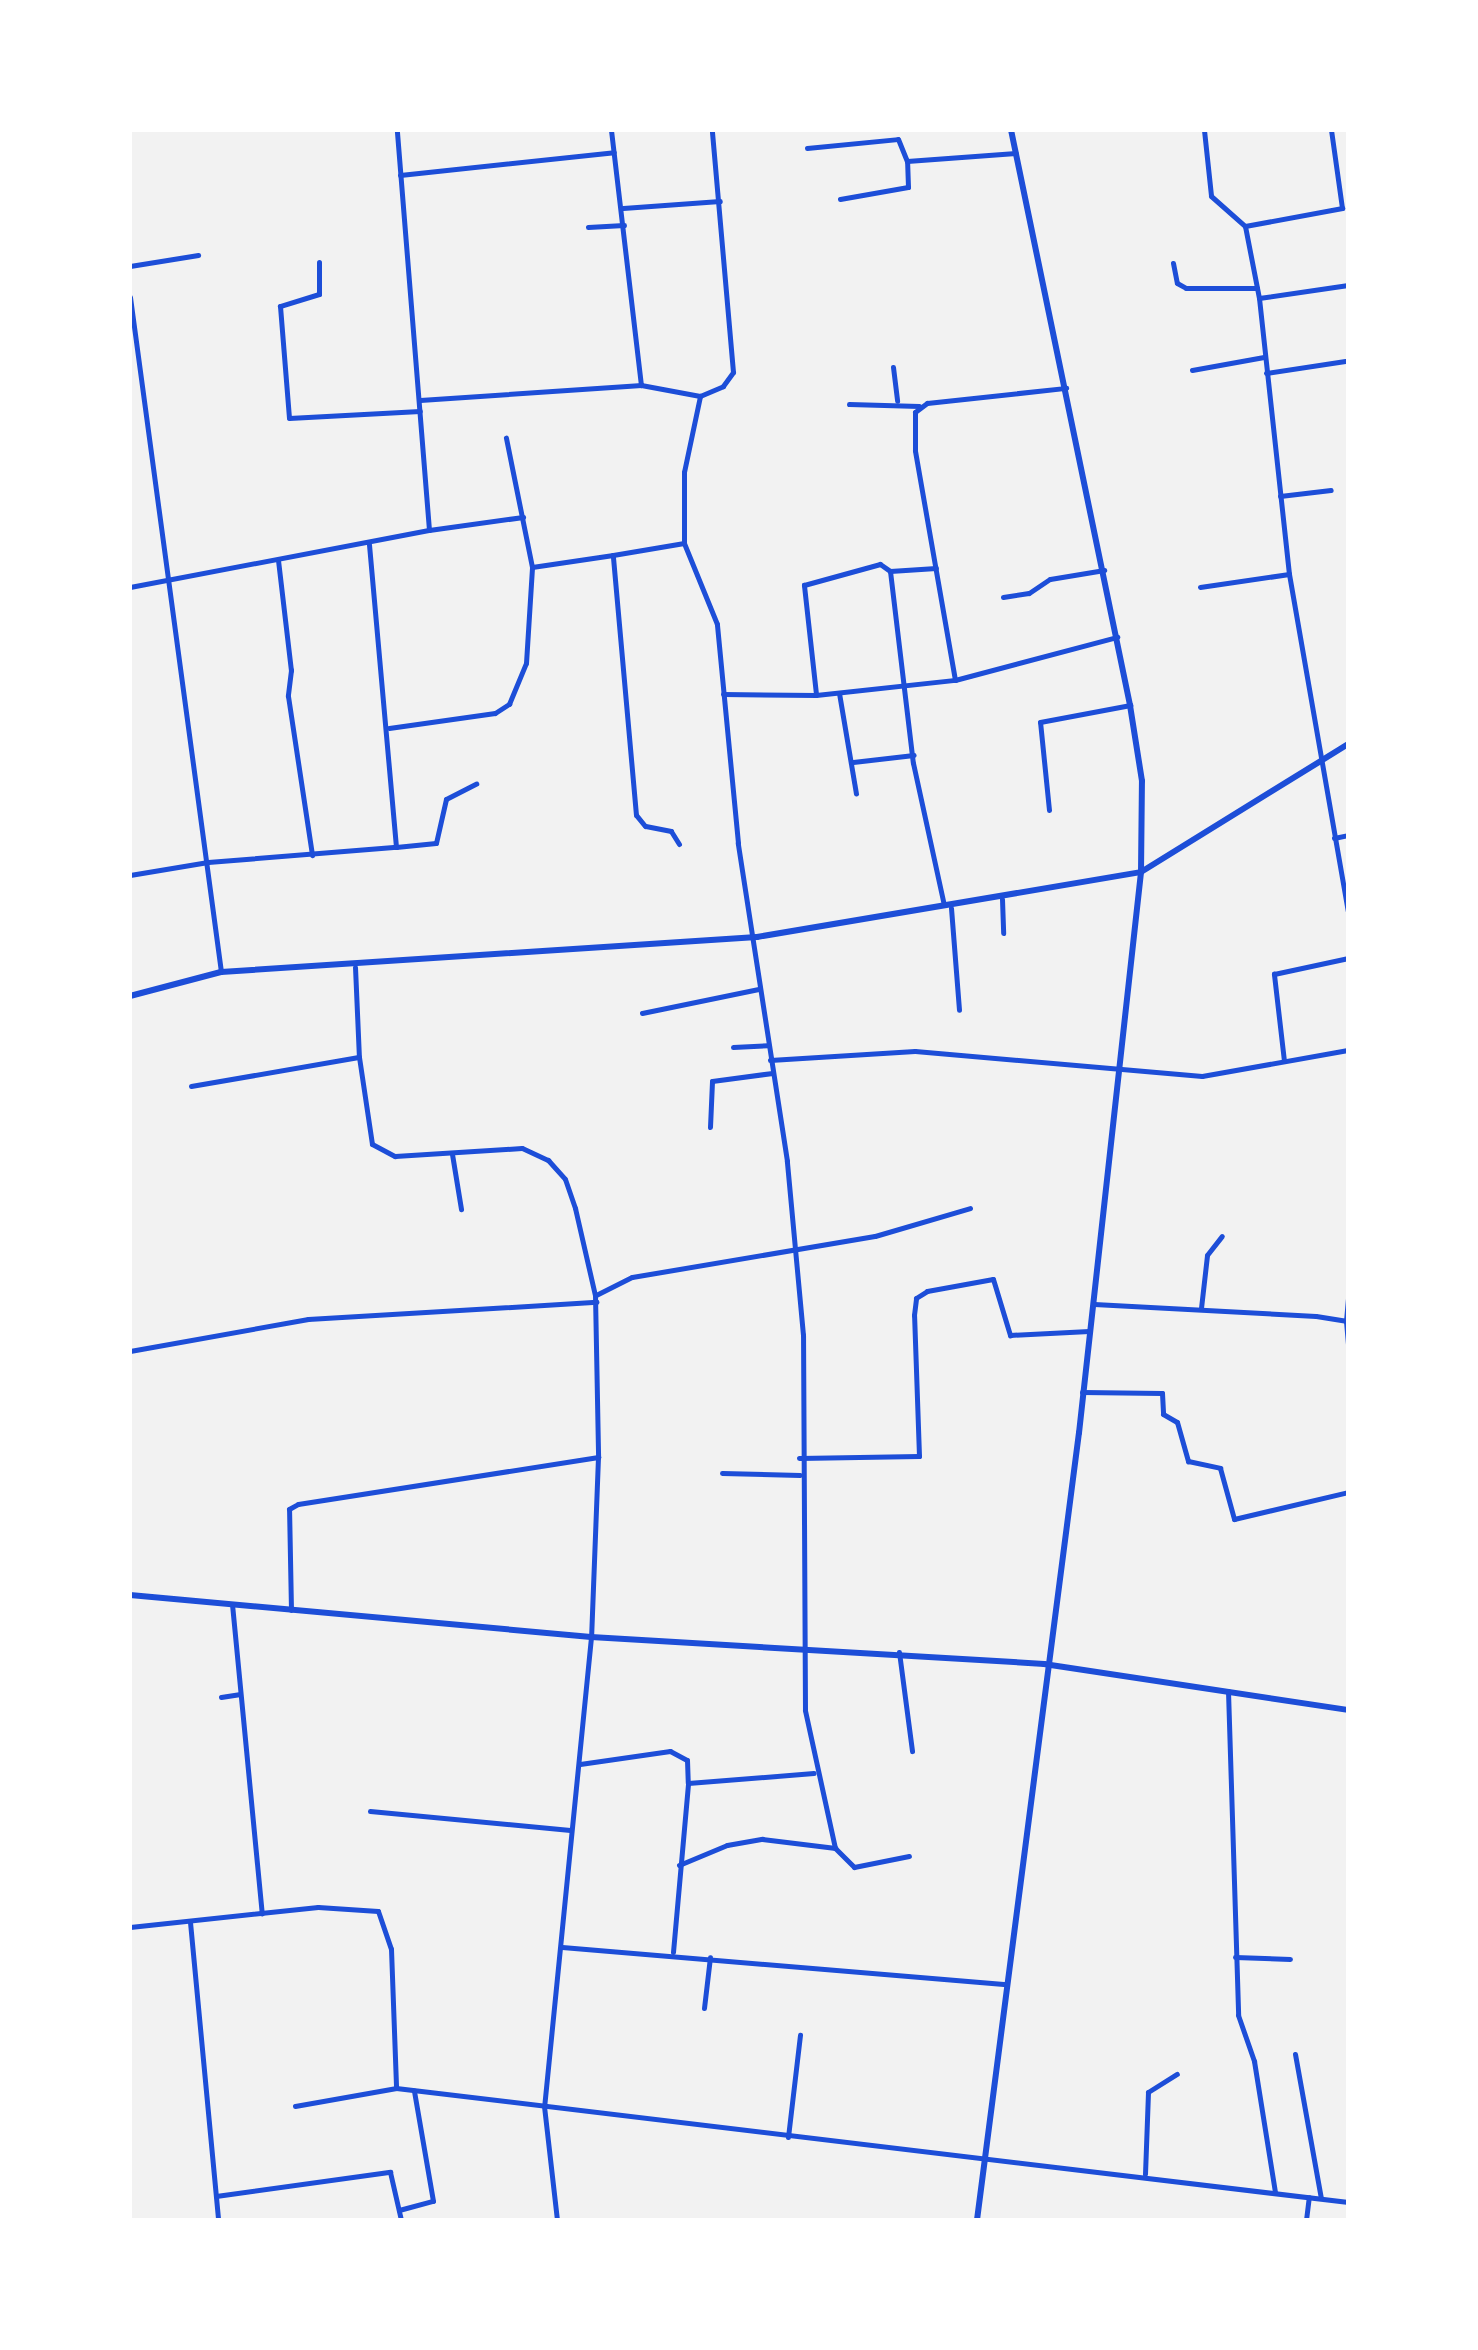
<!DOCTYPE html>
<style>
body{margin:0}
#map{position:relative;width:1478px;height:2350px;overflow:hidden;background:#f2f2f2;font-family:"DejaVu Sans",sans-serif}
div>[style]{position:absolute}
.minor>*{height:5px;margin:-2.5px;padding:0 2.5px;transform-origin:2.5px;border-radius:2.5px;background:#1d4ed8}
.tertiary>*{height:6px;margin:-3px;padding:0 3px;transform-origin:3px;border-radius:3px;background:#1d4ed8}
.secondary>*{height:6px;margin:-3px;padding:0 3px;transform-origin:3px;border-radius:3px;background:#1d4ed8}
span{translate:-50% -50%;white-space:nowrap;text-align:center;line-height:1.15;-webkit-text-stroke:8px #fff;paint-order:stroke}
.frame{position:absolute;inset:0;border:132px solid #fff;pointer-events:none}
</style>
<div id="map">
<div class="minor">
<div style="left:611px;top:130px;width:257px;rotate:83.3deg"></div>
<div style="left:1204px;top:130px;width:66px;rotate:83.9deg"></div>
<div style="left:1211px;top:196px;width:45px;rotate:41.4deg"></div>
<div style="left:1245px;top:226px;width:73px;rotate:79deg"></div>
<div style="left:1259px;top:298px;width:278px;rotate:83.8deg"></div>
<div style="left:1289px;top:574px;width:342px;rotate:80.1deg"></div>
<div style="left:807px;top:148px;width:91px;rotate:-5.6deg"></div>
<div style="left:898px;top:139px;width:24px;rotate:68deg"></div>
<div style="left:400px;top:175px;width:215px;rotate:-6.1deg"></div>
<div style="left:840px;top:199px;width:69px;rotate:-10deg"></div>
<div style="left:908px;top:187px;width:26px;rotate:-92deg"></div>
<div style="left:907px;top:161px;width:109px;rotate:-4.2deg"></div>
<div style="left:623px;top:208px;width:97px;rotate:-4.1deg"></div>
<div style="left:1245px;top:226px;width:99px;rotate:-10.5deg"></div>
<div style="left:1342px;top:208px;width:79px;rotate:-98deg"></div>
<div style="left:588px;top:227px;width:36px;rotate:-3deg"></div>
<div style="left:319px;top:262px;width:32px;rotate:90deg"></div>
<div style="left:319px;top:294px;width:41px;rotate:162.9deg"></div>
<div style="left:280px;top:306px;width:112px;rotate:85.4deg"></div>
<div style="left:289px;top:418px;width:131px;rotate:-3.1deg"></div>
<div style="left:1173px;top:263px;width:20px;rotate:79deg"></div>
<div style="left:1177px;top:283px;width:10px;rotate:29deg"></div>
<div style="left:1186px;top:288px;width:71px"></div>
<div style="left:130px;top:266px;width:69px;rotate:-9.2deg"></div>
<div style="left:130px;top:297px;width:681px;rotate:82.32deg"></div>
<div style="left:1259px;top:298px;width:90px;rotate:-8.3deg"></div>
<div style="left:893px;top:367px;width:34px;rotate:83deg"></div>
<div style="left:1192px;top:370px;width:73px;rotate:-10.2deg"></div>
<div style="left:1266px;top:373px;width:80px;rotate:-8.6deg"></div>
<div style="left:700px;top:396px;width:25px;rotate:-23deg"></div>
<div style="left:723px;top:386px;width:17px;rotate:-54deg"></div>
<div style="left:733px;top:372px;width:243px;rotate:-95deg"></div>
<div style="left:420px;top:400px;width:222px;rotate:-3.9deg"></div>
<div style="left:641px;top:385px;width:60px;rotate:10.6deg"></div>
<div style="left:849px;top:404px;width:70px;rotate:1.6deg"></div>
<div style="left:1280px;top:496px;width:51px;rotate:-6.7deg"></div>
<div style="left:429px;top:530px;width:95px;rotate:-7.9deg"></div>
<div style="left:278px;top:560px;width:111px;rotate:83.3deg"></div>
<div style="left:291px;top:670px;width:26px;rotate:97deg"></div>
<div style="left:288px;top:696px;width:161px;rotate:81.4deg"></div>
<div style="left:532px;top:567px;width:82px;rotate:-8.4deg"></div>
<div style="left:890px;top:571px;width:193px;rotate:83.2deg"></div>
<div style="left:913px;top:763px;width:145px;rotate:77.7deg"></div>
<div style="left:130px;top:587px;width:304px;rotate:-10.8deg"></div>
<div style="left:429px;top:530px;width:401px;rotate:-94.6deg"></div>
<div style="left:1200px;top:587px;width:90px;rotate:-8.3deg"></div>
<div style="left:1003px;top:597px;width:26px;rotate:-9deg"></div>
<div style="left:1029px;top:593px;width:25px;rotate:-34deg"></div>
<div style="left:1050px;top:579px;width:55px;rotate:-9.5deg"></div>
<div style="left:955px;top:680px;width:233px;rotate:-99.9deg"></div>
<div style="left:915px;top:450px;width:38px;rotate:-90deg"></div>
<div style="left:915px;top:412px;width:15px;rotate:-37deg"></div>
<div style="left:927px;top:403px;width:140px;rotate:-6.2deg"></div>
<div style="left:839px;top:693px;width:102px;rotate:80.4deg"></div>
<div style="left:723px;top:694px;width:93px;rotate:0.6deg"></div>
<div style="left:816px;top:695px;width:140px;rotate:-6.2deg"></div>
<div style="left:955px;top:680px;width:168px;rotate:-14.9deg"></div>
<div style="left:816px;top:694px;width:110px;rotate:-96.3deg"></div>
<div style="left:804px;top:585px;width:79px;rotate:-15.4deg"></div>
<div style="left:880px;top:564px;width:12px;rotate:35deg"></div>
<div style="left:890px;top:571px;width:46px;rotate:-3.7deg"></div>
<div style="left:389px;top:728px;width:107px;rotate:-8.1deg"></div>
<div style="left:495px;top:713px;width:17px;rotate:-33deg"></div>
<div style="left:509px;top:704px;width:44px;rotate:-67.5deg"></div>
<div style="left:526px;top:663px;width:96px;rotate:-86.4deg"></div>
<div style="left:532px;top:567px;width:132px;rotate:-101.4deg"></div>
<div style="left:853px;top:762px;width:61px;rotate:-6.5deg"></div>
<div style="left:1049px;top:810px;width:88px;rotate:-95.8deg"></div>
<div style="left:1040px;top:722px;width:92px;rotate:-10.7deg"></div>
<div style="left:1334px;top:838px;width:14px;rotate:-12deg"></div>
<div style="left:679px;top:844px;width:15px;rotate:-122deg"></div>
<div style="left:671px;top:831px;width:26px;rotate:-169deg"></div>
<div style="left:645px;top:826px;width:14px;rotate:-129deg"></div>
<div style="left:636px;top:815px;width:261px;rotate:-95.1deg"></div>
<div style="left:613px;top:555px;width:72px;rotate:-9.6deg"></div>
<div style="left:396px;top:847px;width:40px;rotate:-5.7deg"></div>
<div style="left:436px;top:843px;width:45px;rotate:-77.2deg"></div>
<div style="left:446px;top:799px;width:34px;rotate:-27deg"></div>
<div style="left:130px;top:875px;width:79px;rotate:-9.5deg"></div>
<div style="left:208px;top:862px;width:189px;rotate:-4.6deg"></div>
<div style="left:396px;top:847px;width:304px;rotate:-95.1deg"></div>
<div style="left:1002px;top:899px;width:34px;rotate:88deg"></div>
<div style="left:951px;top:908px;width:102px;rotate:85.5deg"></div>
<div style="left:355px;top:967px;width:90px;rotate:87.5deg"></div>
<div style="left:359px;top:1057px;width:88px;rotate:81.5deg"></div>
<div style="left:372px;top:1144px;width:26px;rotate:28deg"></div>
<div style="left:395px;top:1156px;width:127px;rotate:-3.6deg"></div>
<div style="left:522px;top:1148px;width:29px;rotate:25deg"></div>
<div style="left:548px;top:1160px;width:25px;rotate:48deg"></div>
<div style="left:565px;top:1179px;width:31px;rotate:71deg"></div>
<div style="left:575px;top:1208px;width:89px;rotate:77.1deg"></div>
<div style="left:595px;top:1295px;width:162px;rotate:88.9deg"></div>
<div style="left:598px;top:1457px;width:180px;rotate:92.2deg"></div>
<div style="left:591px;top:1637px;width:471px;rotate:95.7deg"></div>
<div style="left:544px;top:2106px;width:115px;rotate:83.5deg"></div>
<div style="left:642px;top:1013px;width:119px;rotate:-11.6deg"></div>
<div style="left:733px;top:1047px;width:35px;rotate:-3deg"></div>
<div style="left:770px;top:1060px;width:145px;rotate:-3.6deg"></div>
<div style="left:915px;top:1051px;width:288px;rotate:5deg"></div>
<div style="left:1202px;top:1076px;width:148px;rotate:-10.1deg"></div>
<div style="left:1284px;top:1061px;width:88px;rotate:-96.6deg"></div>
<div style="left:1274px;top:974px;width:76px;rotate:-12.2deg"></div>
<div style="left:191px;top:1086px;width:170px;rotate:-9.8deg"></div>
<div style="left:710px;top:1127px;width:46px;rotate:-87.5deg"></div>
<div style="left:712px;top:1081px;width:61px;rotate:-7.6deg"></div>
<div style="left:452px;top:1154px;width:56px;rotate:80.7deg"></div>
<div style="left:596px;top:1295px;width:40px;rotate:-26.6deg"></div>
<div style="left:632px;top:1277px;width:246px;rotate:-9.6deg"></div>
<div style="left:875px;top:1236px;width:99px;rotate:-16.4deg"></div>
<div style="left:1094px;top:1304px;width:222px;rotate:3.1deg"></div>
<div style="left:1316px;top:1316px;width:30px;rotate:9deg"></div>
<div style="left:1346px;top:1321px;width:24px;rotate:85deg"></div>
<div style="left:1201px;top:1308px;width:53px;rotate:-83.5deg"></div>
<div style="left:1207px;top:1255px;width:24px;rotate:-52deg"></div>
<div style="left:1346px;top:1321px;width:25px;rotate:-85deg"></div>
<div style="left:130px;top:1351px;width:181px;rotate:-10.2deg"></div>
<div style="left:308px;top:1319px;width:289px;rotate:-3.4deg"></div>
<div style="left:1082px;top:1392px;width:80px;rotate:0.7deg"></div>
<div style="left:1162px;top:1393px;width:21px;rotate:87deg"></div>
<div style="left:1163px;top:1414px;width:16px;rotate:30deg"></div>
<div style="left:1177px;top:1422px;width:41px;rotate:74.2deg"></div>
<div style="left:1188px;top:1461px;width:33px;rotate:12deg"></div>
<div style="left:1220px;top:1468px;width:53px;rotate:74.6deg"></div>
<div style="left:1234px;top:1519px;width:117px;rotate:-13.3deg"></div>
<div style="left:799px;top:1458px;width:120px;rotate:-1deg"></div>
<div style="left:919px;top:1456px;width:141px;rotate:-92deg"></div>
<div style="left:914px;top:1315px;width:17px;rotate:-83deg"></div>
<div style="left:916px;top:1298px;width:13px;rotate:-32deg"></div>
<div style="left:927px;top:1291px;width:67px;rotate:-10.3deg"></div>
<div style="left:993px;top:1279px;width:59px;rotate:73.1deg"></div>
<div style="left:1010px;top:1335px;width:79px;rotate:-2.9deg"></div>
<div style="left:722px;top:1473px;width:78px;rotate:1.5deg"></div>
<div style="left:232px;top:1604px;width:311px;rotate:84.5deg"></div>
<div style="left:291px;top:1610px;width:101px;rotate:-91.1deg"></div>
<div style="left:289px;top:1509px;width:10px;rotate:-29deg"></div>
<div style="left:298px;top:1504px;width:304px;rotate:-8.9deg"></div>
<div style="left:899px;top:1652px;width:100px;rotate:82.5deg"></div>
<div style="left:1228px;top:1691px;width:324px;rotate:88.2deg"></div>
<div style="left:1238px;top:2015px;width:49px;rotate:70.8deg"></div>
<div style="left:1254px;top:2061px;width:133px;rotate:80.9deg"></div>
<div style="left:221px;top:1697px;width:18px;rotate:-9deg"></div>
<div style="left:580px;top:1764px;width:91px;rotate:-8.2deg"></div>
<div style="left:670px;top:1751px;width:19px;rotate:28deg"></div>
<div style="left:687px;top:1760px;width:23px;rotate:88deg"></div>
<div style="left:370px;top:1811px;width:201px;rotate:5.4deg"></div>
<div style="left:835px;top:1848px;width:27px;rotate:45deg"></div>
<div style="left:854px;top:1867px;width:56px;rotate:-11.3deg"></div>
<div style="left:679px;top:1865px;width:52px;rotate:-22.6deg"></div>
<div style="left:727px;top:1845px;width:36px;rotate:-10deg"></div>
<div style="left:762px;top:1839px;width:74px;rotate:7deg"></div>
<div style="left:835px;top:1848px;width:141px;rotate:-102.3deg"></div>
<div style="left:805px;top:1710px;width:375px;rotate:-90.3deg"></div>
<div style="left:803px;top:1335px;width:175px;rotate:-95.3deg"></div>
<div style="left:787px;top:1161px;width:322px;rotate:-98.8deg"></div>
<div style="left:738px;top:843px;width:220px;rotate:-95.5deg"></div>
<div style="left:717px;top:624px;width:87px;rotate:-112.2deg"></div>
<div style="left:684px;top:543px;width:71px;rotate:-90deg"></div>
<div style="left:684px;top:472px;width:78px;rotate:-78.1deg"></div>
<div style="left:190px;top:1922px;width:299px;rotate:84.6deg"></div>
<div style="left:130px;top:1927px;width:189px;rotate:-6.1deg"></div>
<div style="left:318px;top:1907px;width:60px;rotate:3.8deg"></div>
<div style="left:378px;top:1911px;width:40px;rotate:71.1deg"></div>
<div style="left:391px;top:1949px;width:139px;rotate:87.9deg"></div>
<div style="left:396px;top:2088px;width:959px;rotate:6.83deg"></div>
<div style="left:562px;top:1947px;width:446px;rotate:4.8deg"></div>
<div style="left:673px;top:1952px;width:170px;rotate:-84.9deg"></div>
<div style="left:688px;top:1783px;width:126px;rotate:-4.5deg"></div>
<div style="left:1235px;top:1957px;width:55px;rotate:2.1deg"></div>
<div style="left:704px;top:2008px;width:51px;rotate:-83.3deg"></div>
<div style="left:1295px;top:2054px;width:146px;rotate:79.8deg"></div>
<div style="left:295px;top:2106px;width:103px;rotate:-10.1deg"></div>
<div style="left:788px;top:2137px;width:103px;rotate:-83.3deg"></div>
<div style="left:1145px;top:2174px;width:82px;rotate:-87.9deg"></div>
<div style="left:1148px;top:2092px;width:34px;rotate:-32deg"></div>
<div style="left:216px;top:2196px;width:176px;rotate:-7.9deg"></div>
<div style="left:390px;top:2172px;width:49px;rotate:77.1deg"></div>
<div style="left:399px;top:2210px;width:35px;rotate:-15deg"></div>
<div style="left:433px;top:2201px;width:112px;rotate:-99.8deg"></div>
<div style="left:1306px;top:2220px;width:23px;rotate:-83deg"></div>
</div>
<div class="tertiary">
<div style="left:130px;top:996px;width:94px;rotate:-14.8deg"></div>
<div style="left:221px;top:972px;width:537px;rotate:-3.74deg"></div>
<div style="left:757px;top:937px;width:389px;rotate:-9.6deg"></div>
<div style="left:1141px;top:872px;width:243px;rotate:-31.7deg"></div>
<div style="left:130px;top:1595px;width:463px;rotate:5.2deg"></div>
<div style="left:591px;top:1637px;width:454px;rotate:3.4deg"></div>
<div style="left:1044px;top:1664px;width:307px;rotate:8.6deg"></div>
</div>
<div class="secondary">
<div style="left:977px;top:2220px;width:794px;rotate:-82.62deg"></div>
<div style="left:1079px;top:1433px;width:564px;rotate:-83.69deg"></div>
<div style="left:1141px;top:872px;width:91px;rotate:-89.4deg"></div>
<div style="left:1142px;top:781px;width:77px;rotate:-99deg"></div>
<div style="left:1130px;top:705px;width:587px;rotate:-101.69deg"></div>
</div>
<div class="frame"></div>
</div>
